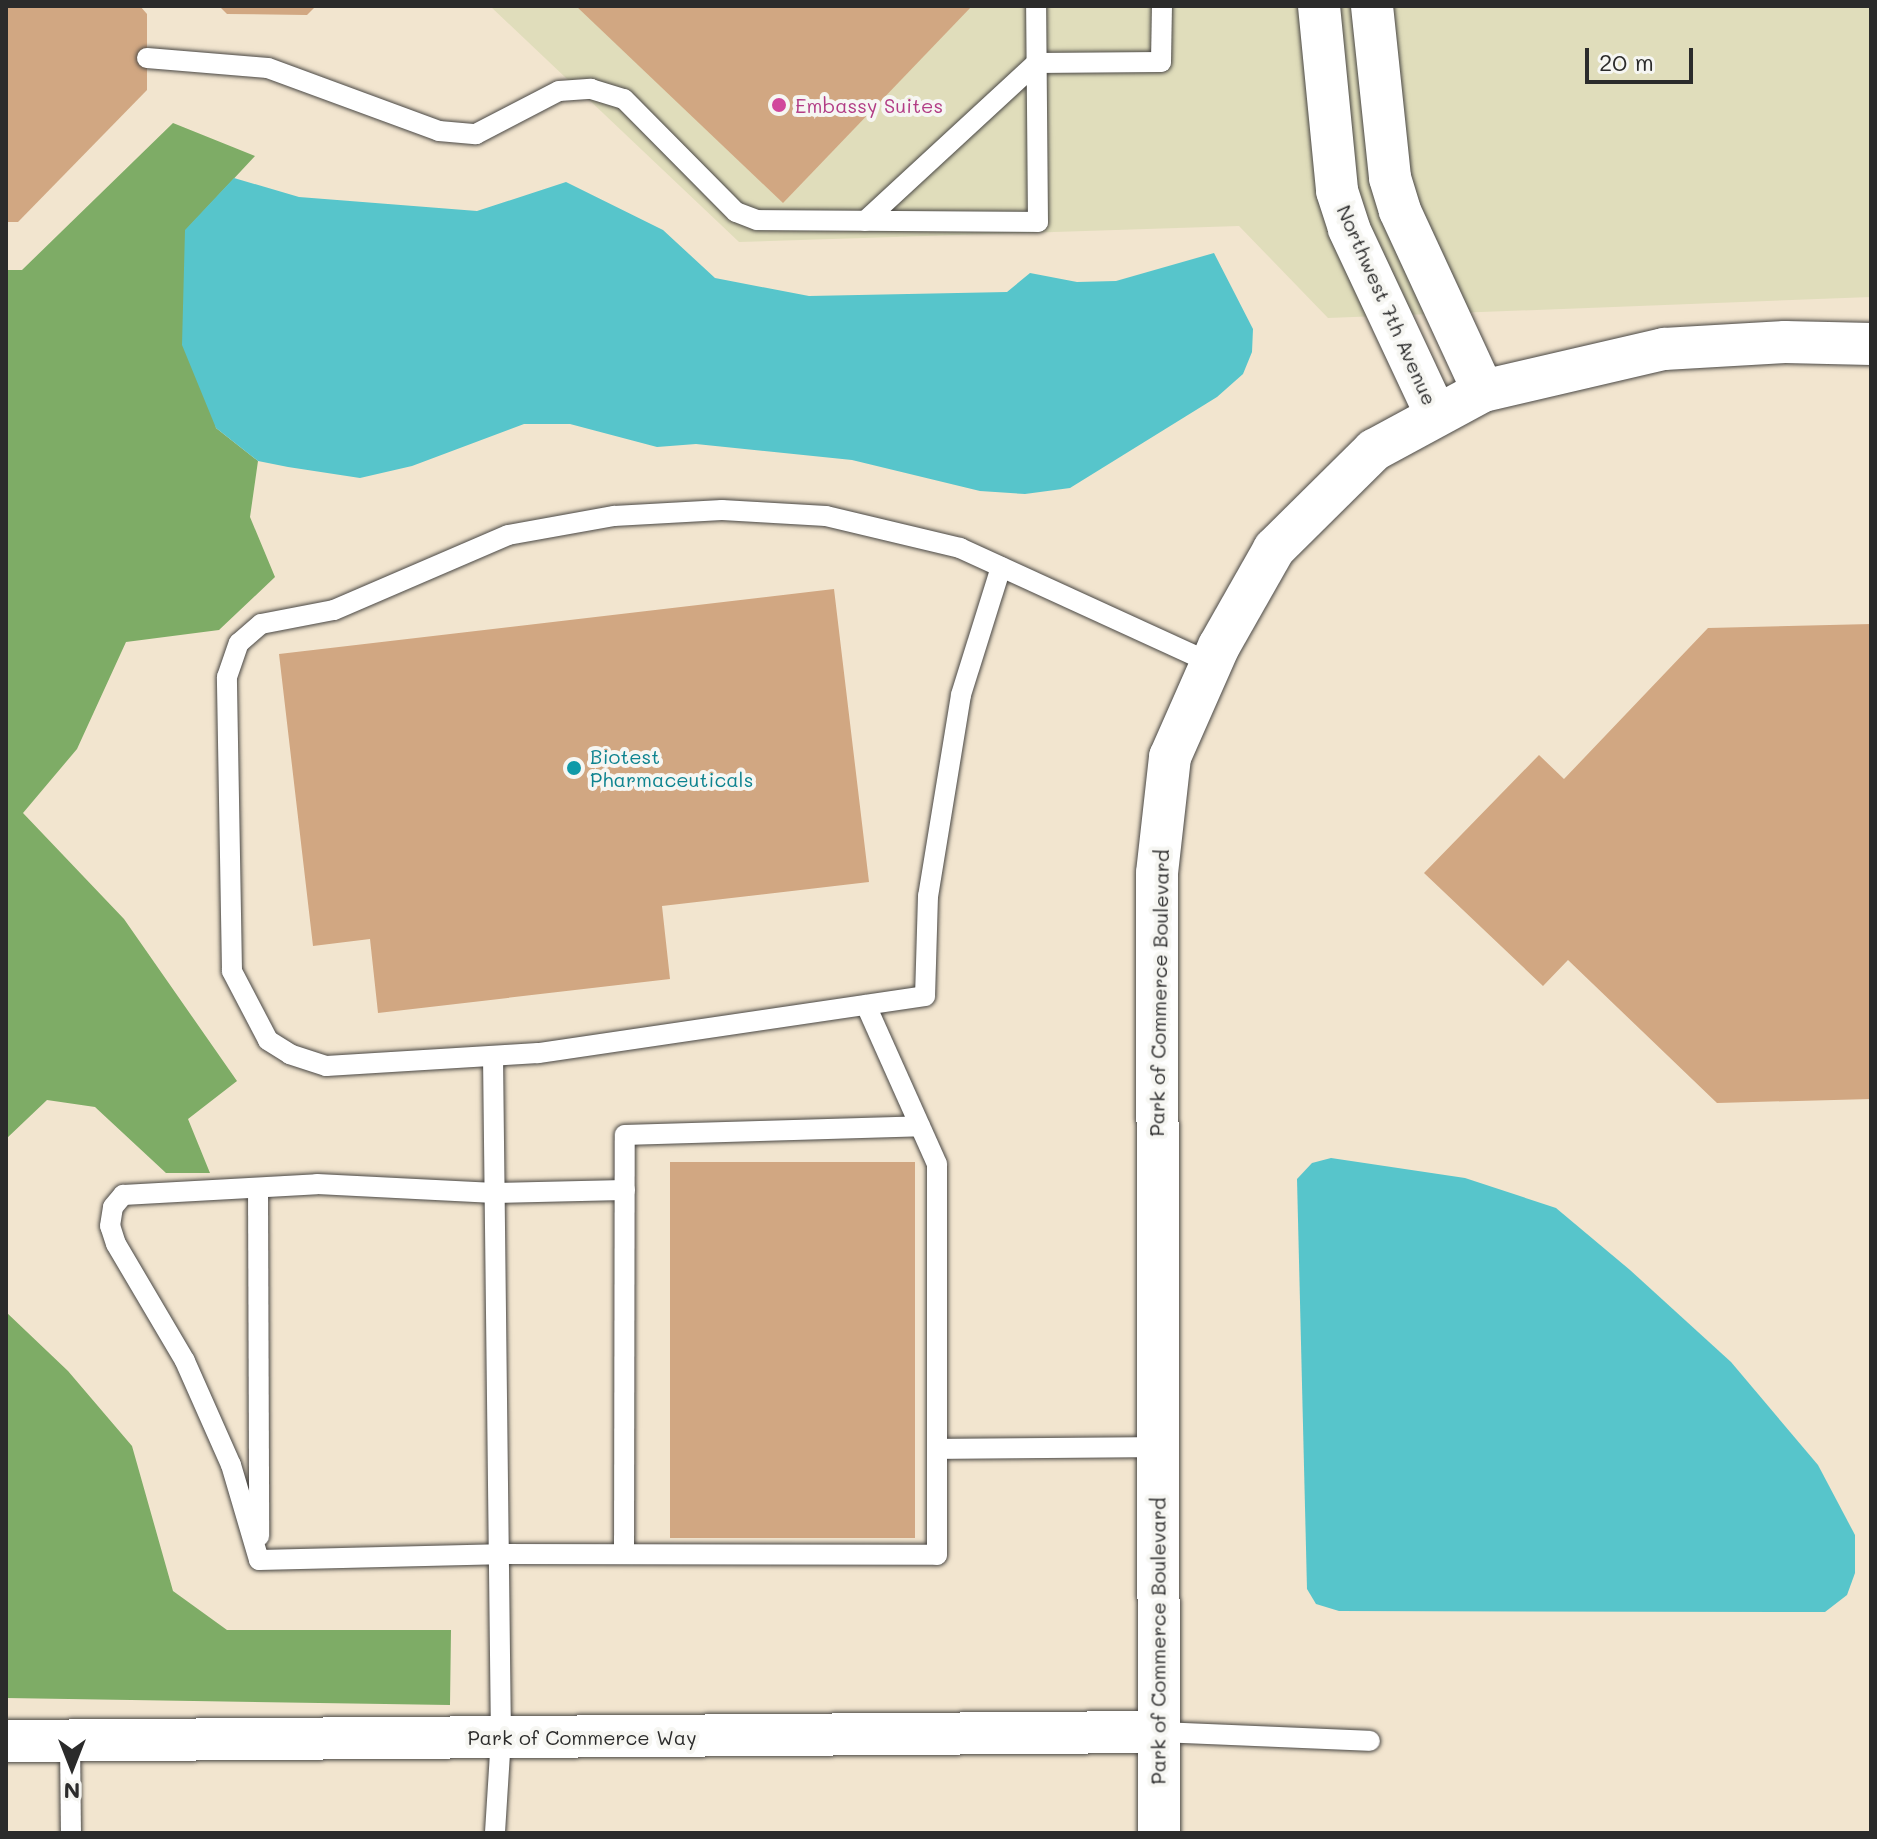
<!DOCTYPE html>
<style>
body{margin:0}
#map{position:relative;width:1877px;height:1839px;overflow:hidden;background:#f2e5cf;font-family:Mali,sans-serif}
div>[style]{position:absolute}
.built>*{inset:0;background:#e0ddbb}
.forest>*{inset:0;background:#7eac66}
.water>*{inset:0;background:#57c5cb}
.building>*{inset:0;background:#d1a782;transform-origin:0 0}
.roads{filter:drop-shadow(0 0 2px #494744) drop-shadow(0 0 2px #494744)}
.lane>*{height:20px;margin:-10px;padding:0 10px;transform-origin:10px;border-radius:10px;background:#fff}
.street>*{height:42px;margin:-21px;padding:0 21px;transform-origin:21px;border-radius:21px;background:#fff}
.dots>*{width:22px;height:22px;translate:-50% -50%;box-sizing:border-box;border:4px solid #f6f6f2;border-radius:50%}
span{translate:-50% -50%;white-space:nowrap;text-align:center;line-height:1.15;-webkit-text-stroke:8px #f6f6f2;paint-order:stroke}
.hotel-label{font-size:20px;color:#b23c85}
.left{translate:0 -50%;text-align:left}
.street-label{font-size:20px;color:#2b2b2b}
.culture-label{font-size:20px;color:#0d838f}
.frame{position:absolute;inset:0;border:8px solid #2b2b2b;pointer-events:none}
.north{position:absolute;left:32px;top:1727px;width:80px;height:80px;-webkit-text-stroke:6px #f6f6f2;paint-order:stroke;rotate:180deg;font-size:22px;font-weight:700;line-height:32px;text-align:center;color:#2b2b2b}
.north::after{content:'';display:block;margin:auto;width:28px;height:36px;background:#2b2b2b;clip-path:polygon(50% 0,100% 100%,50% 72%,0 100%)}
.scale{position:absolute;left:1585px;top:48px;width:108px;height:36px;box-sizing:border-box;border:4px solid #2b2b2b;border-top:0;padding-left:10px;font-size:24px;line-height:28px;white-space:nowrap;color:#2b2b2b;-webkit-text-stroke:6px #f6f6f2;paint-order:stroke}
</style>
<div id="map">
<div class="built">
<div style="clip-path:polygon(490px 6px,1871px 6px,1871px 297px,1328px 318px,1239px 226px,739px 242px)"></div>
</div>
<div class="forest">
<div style="clip-path:polygon(173px 123px,255px 156px,185px 231px,216px 428px,258px 461px,250px 517px,275px 577px,219px 630px,126px 642px,77px 749px,23px 813px,124px 919px,237px 1081px,188px 1119px,210px 1173px,166px 1173px,95px 1107px,47px 1100px,6px 1139px,6px 270px,22px 270px)"></div>
<div style="clip-path:polygon(6px 1312px,68px 1371px,132px 1446px,173px 1591px,227px 1630px,451px 1630px,450px 1705px,6px 1698px)"></div>
</div>
<div class="water">
<div style="clip-path:polygon(234px 178px,299px 197px,477px 211px,566px 182px,663px 230px,715px 278px,809px 296px,1007px 292px,1030px 273px,1077px 282px,1116px 281px,1214px 253px,1253px 329px,1252px 352px,1243px 374px,1217px 397px,1070px 488px,1025px 494px,980px 491px,852px 460px,696px 444px,657px 447px,570px 424px,524px 424px,412px 466px,360px 478px,288px 467px,258px 461px,216px 428px,182px 345px,185px 230px)"></div>
<div style="clip-path:polygon(1331px 1158px,1465px 1178px,1556px 1208px,1630px 1270px,1731px 1362px,1818px 1465px,1855px 1535px,1855px 1573px,1847px 1595px,1825px 1612px,1339px 1611px,1316px 1604px,1307px 1589px,1297px 1179px,1312px 1163px)"></div>
</div>
<div class="building">
<div style="clip-path:polygon(6px 6px,140px 6px,147px 14px,147px 90px,18px 222px,6px 222px)"></div>
<div style="clip-path:polygon(219px 6px,316px 6px,307px 15px,227px 14px)"></div>
<div style="clip-path:polygon(576px 6px,972px 6px,783px 203px)"></div>
<div style="clip-path:polygon(834px 589px,869px 882px,662px 906px,670px 979px,378px 1013px,370px 939px,313px 946px,279px 654px)"></div>
<div style="clip-path:polygon(1871px 624px,1871px 1099px,1717px 1103px,1568px 960px,1543px 986px,1424px 873px,1539px 755px,1564px 779px,1708px 628px)"></div>
<div style="left:670px;top:1162px;width:245px;height:376px"></div>
</div>
<div class="roads">
<div class="lane">
<div style="left:147px;top:58px;width:121px;rotate:4.7deg"></div>
<div style="left:268px;top:68px;width:182px;rotate:20.2deg"></div>
<div style="left:439px;top:131px;width:37px;rotate:5deg"></div>
<div style="left:476px;top:134px;width:93px;rotate:-27.4deg"></div>
<div style="left:559px;top:91px;width:32px;rotate:-4deg"></div>
<div style="left:591px;top:89px;width:34px;rotate:17deg"></div>
<div style="left:624px;top:99px;width:159px;rotate:45.3deg"></div>
<div style="left:736px;top:212px;width:22px;rotate:21deg"></div>
<div style="left:757px;top:220px;width:281px;rotate:0.4deg"></div>
<div style="left:1038px;top:222px;width:216px;rotate:-90.5deg"></div>
<div style="left:865px;top:221px;width:233px;rotate:-42.7deg"></div>
<div style="left:1036px;top:63px;width:125px;rotate:-0.5deg"></div>
<div style="left:1161px;top:62px;width:56px;rotate:-89deg"></div>
<div style="left:1001px;top:567px;width:134px;rotate:107.4deg"></div>
<div style="left:961px;top:695px;width:204px;rotate:99.3deg"></div>
<div style="left:928px;top:896px;width:100px;rotate:91.7deg"></div>
<div style="left:925px;top:996px;width:391px;rotate:171.6deg"></div>
<div style="left:538px;top:1053px;width:212px;rotate:176.5deg"></div>
<div style="left:326px;top:1066px;width:38px;rotate:-162deg"></div>
<div style="left:290px;top:1054px;width:26px;rotate:-148deg"></div>
<div style="left:268px;top:1040px;width:78px;rotate:-117.6deg"></div>
<div style="left:232px;top:971px;width:294px;rotate:-91deg"></div>
<div style="left:227px;top:677px;width:36px;rotate:-71deg"></div>
<div style="left:239px;top:643px;width:29px;rotate:-41deg"></div>
<div style="left:261px;top:624px;width:74px;rotate:-10.9deg"></div>
<div style="left:334px;top:610px;width:189px;rotate:-23.3deg"></div>
<div style="left:508px;top:535px;width:108px;rotate:-10.2deg"></div>
<div style="left:614px;top:516px;width:108px;rotate:-3.2deg"></div>
<div style="left:722px;top:510px;width:104px;rotate:3.3deg"></div>
<div style="left:826px;top:516px;width:138px;rotate:13.4deg"></div>
<div style="left:960px;top:548px;width:276px;rotate:24.6deg"></div>
<div style="left:493px;top:1056px;width:681px;rotate:89.33deg"></div>
<div style="left:501px;top:1737px;width:96px;rotate:93.6deg"></div>
<div style="left:258px;top:1188px;width:348px;rotate:89.8deg"></div>
<div style="left:937px;top:1449px;width:221px;rotate:-0.5deg"></div>
<div style="left:624px;top:1554px;width:419px;rotate:-89.9deg"></div>
<div style="left:625px;top:1135px;width:295px;rotate:-1.7deg"></div>
<div style="left:259px;top:1560px;width:239px;rotate:-1.4deg"></div>
<div style="left:498px;top:1554px;width:439px;rotate:0.1deg"></div>
<div style="left:937px;top:1555px;width:391px;rotate:-90deg"></div>
<div style="left:937px;top:1164px;width:174px;rotate:-114.1deg"></div>
<div style="left:259px;top:1560px;width:99px;rotate:-106.4deg"></div>
<div style="left:231px;top:1465px;width:114px;rotate:-113.9deg"></div>
<div style="left:185px;top:1361px;width:136px;rotate:-120.5deg"></div>
<div style="left:116px;top:1244px;width:19px;rotate:-108deg"></div>
<div style="left:110px;top:1226px;width:19px;rotate:-81deg"></div>
<div style="left:113px;top:1207px;width:16px;rotate:-50deg"></div>
<div style="left:123px;top:1195px;width:194px;rotate:-3.2deg"></div>
<div style="left:317px;top:1184px;width:178px;rotate:2.9deg"></div>
<div style="left:495px;top:1193px;width:130px;rotate:-1.3deg"></div>
<div style="left:1158px;top:1732px;width:212px;rotate:2.4deg"></div>
<div style="left:70px;top:1741px;width:92px;rotate:89.4deg"></div>
</div>
<div class="street">
<div style="left:1319px;top:6px;width:186px;rotate:84.4deg"></div>
<div style="left:1337px;top:191px;width:40px;rotate:72deg"></div>
<div style="left:1349px;top:229px;width:203px;rotate:64.9deg"></div>
<div style="left:1372px;top:6px;width:173px;rotate:84deg"></div>
<div style="left:1390px;top:178px;width:34px;rotate:73deg"></div>
<div style="left:1400px;top:211px;width:198px;rotate:65.2deg"></div>
<div style="left:6px;top:1741px;width:1152px;rotate:-0.45deg"></div>
<div style="left:1159px;top:1833px;width:960px;rotate:-90.12deg"></div>
<div style="left:1157px;top:873px;width:117px;rotate:-83.6deg"></div>
<div style="left:1170px;top:757px;width:121px;rotate:-66.2deg"></div>
<div style="left:1219px;top:646px;width:112px;rotate:-60.4deg"></div>
<div style="left:1274px;top:549px;width:141px;rotate:-44.7deg"></div>
<div style="left:1374px;top:450px;width:124px;rotate:-28.4deg"></div>
<div style="left:1483px;top:391px;width:186px;rotate:-13.1deg"></div>
<div style="left:1664px;top:349px;width:121px;rotate:-3.3deg"></div>
<div style="left:1785px;top:342px;width:86px;rotate:1.3deg"></div>
</div>
</div>
<div class="dots">
<div style="left:779px;top:105px;background:#d1479c"></div>
<div style="left:574px;top:768px;background:#0f9aa8"></div>
</div>
<div class="hotel-label">
<span class="left" style="left:795px;top:105px">Embassy Suites</span>
</div>
<div class="street-label">
<span style="left:1387px;top:305px;rotate:66deg">Northwest 7th Avenue</span>
<span style="left:1159px;top:993px;rotate:-89deg">Park of Commerce Boulevard</span>
<span style="left:1158px;top:1641px;rotate:-90deg">Park of Commerce Boulevard</span>
<span style="left:582px;top:1737px">Park of Commerce Way</span>
</div>
<div class="culture-label">
<span class="left" style="left:590px;top:768px">Biotest<br>Pharmaceuticals</span>
</div>
<div class="frame"></div>
<div class="north">N</div>
<div class="scale">20 m</div>
</div>
